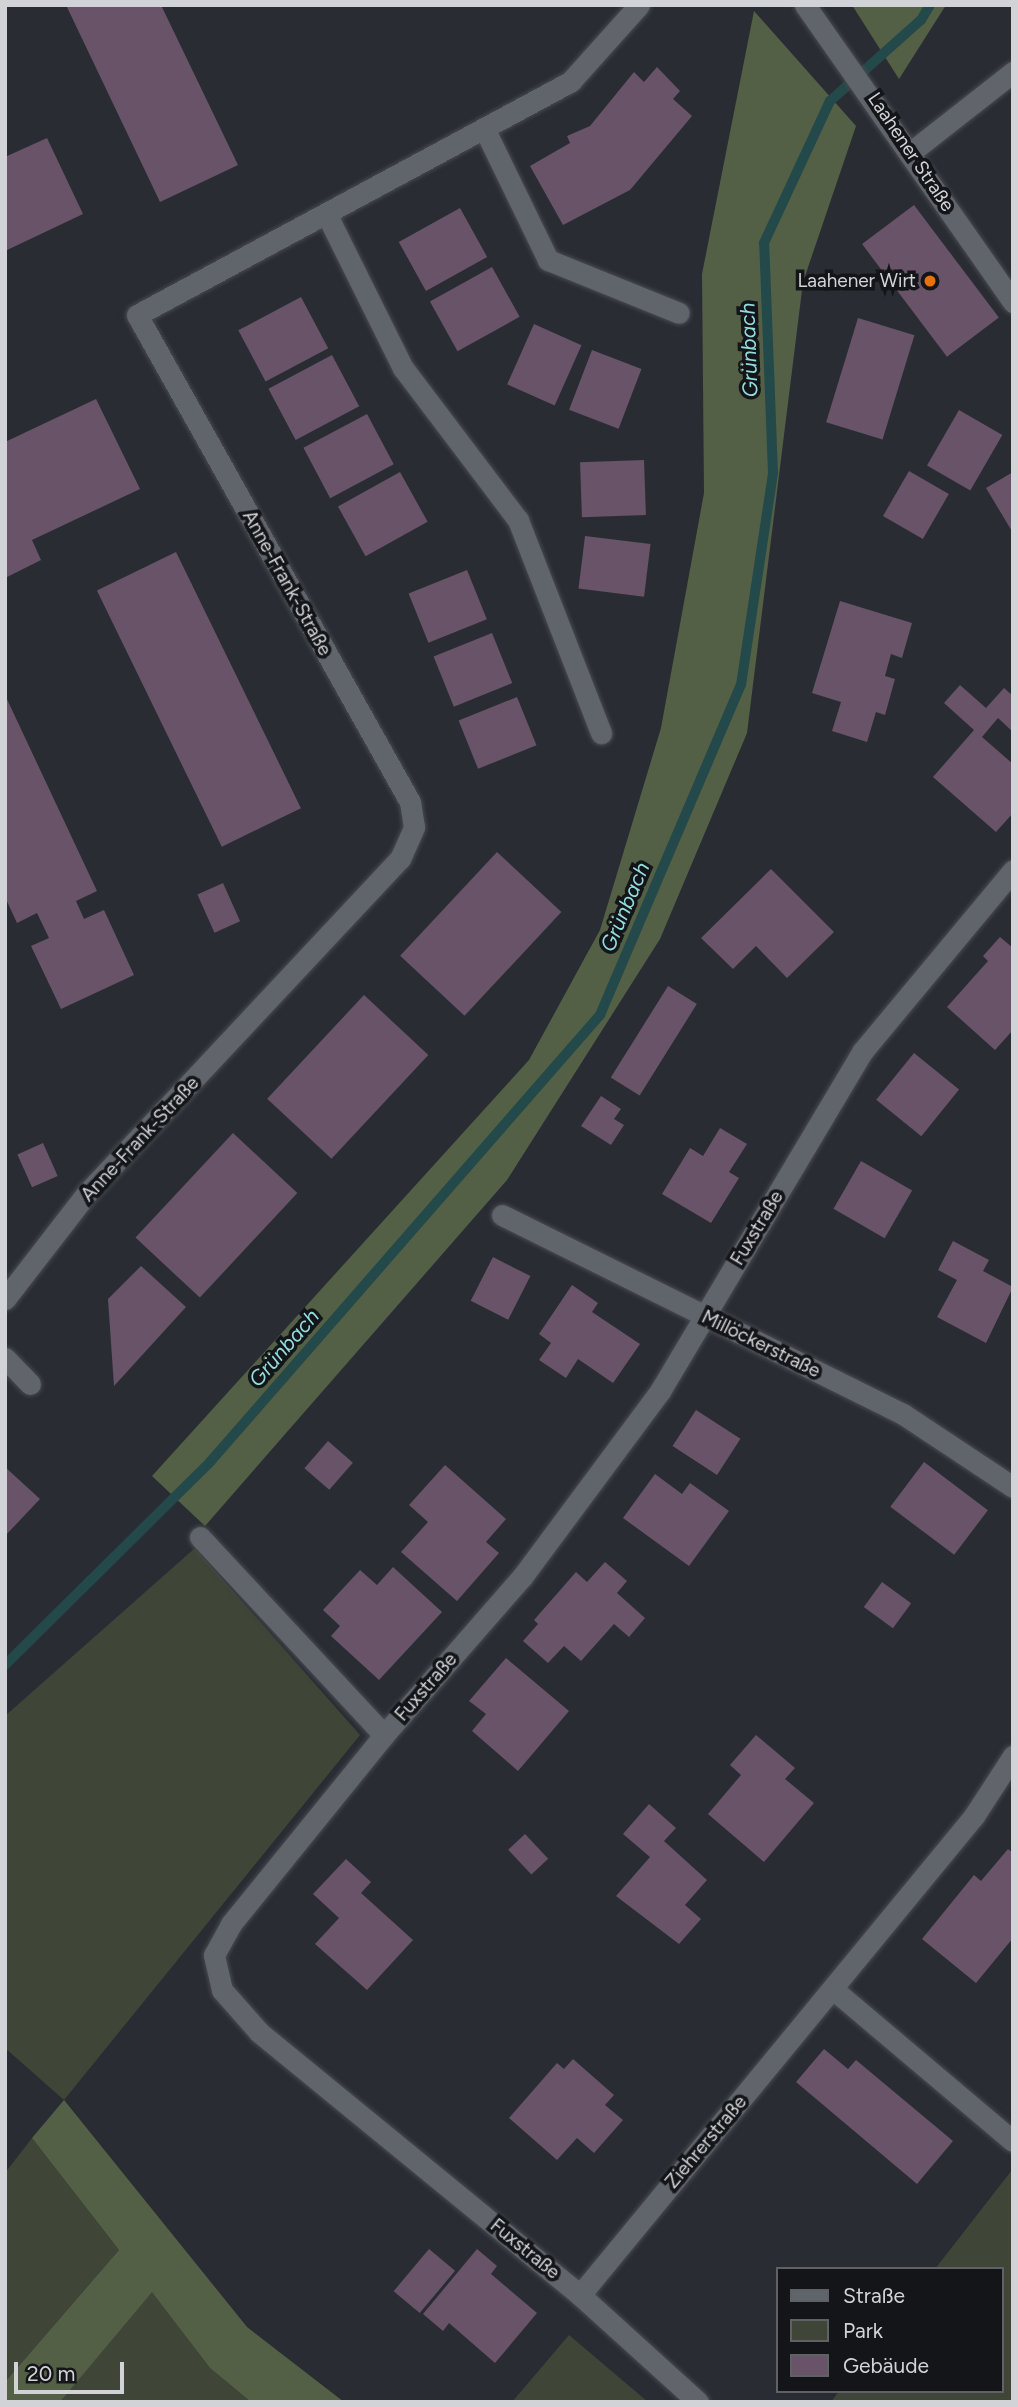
<!DOCTYPE html>
<meta charset="utf-8">
<style>
body{margin:0}
#map{position:relative;width:1018px;height:2407px;overflow:hidden;background:#292d33;font-family:Figtree,sans-serif}
div>[style]{position:absolute}
.green>*{inset:0;background:#3f4537}
.forest>*{inset:0;background:#546046}
.stream>*{height:10px;margin:-5px;padding:0 5px;transform-origin:5px;border-radius:5px;background:#24494a}
.building>*{inset:0;background:#685368;transform-origin:0 0}
.roads{filter:drop-shadow(0 0 2px #474a50) drop-shadow(0 0 2px #474a50)}
.minor>*{height:21px;margin:-10.5px;padding:0 10.5px;transform-origin:10.5px;border-radius:10.5px;background:#60646b}
.dots>*{width:19px;height:19px;translate:-50% -50%;box-sizing:border-box;border:4px solid #131518;border-radius:50%}
span{translate:-50% -50%;white-space:nowrap;text-align:center;line-height:1.15;-webkit-text-stroke:7px #131518;paint-order:stroke}
.street-label{font-size:19px;color:#d1d3d7}
.poi-label{font-size:19px;color:#d1d3d7}
.right{translate:-100% -50%;text-align:right}
.water-label{font-size:21px;color:#94dddf;font-style:italic}
.frame{position:absolute;inset:0;border:7px solid #d1d3d7;pointer-events:none}
.legend{position:absolute;left:776px;top:2267px;width:228px;height:126px;box-sizing:border-box;background:#131518;border:2px solid #5f6164;margin:0;padding:9px 12px;list-style:none;font-size:21px;color:#d1d3d7}
.legend li{display:flex;align-items:center;gap:14px;height:35px}
.legend b{width:35px;border:2px solid #5f6164}
.scale{position:absolute;left:14px;top:2362px;width:110px;height:32px;box-sizing:border-box;border:4px solid #d1d3d7;border-top:0;padding-left:9px;font-size:21px;line-height:24px;white-space:nowrap;color:#d1d3d7;-webkit-text-stroke:5px #131518;paint-order:stroke}
</style>
<div id="map">
<div class="green">
<div style="clip-path:polygon(195px 1548px,360px 1735px,64px 2100px,5px 2048px,5px 1716px)"></div>
<div style="clip-path:polygon(32px 2138px,119px 2250px,5px 2382px,5px 2173px)"></div>
<div style="clip-path:polygon(1012px 2170px,1013px 2402px,831px 2402px,839px 2391px,1002px 2391px,1002px 2269px,935px 2269px)"></div>
<div style="clip-path:polygon(152px 2291px,210px 2368px,251px 2402px,60px 2402px)"></div>
<div style="clip-path:polygon(569px 2335px,648px 2402px,512px 2402px)"></div>
</div>
<div class="forest">
<div style="clip-path:polygon(852px 5px,946px 5px,899px 79px)"></div>
<div style="clip-path:polygon(754px 11px,856px 126px,803px 282px,747px 733px,660px 939px,507px 1180px,205px 1526px,152px 1476px,529px 1060px,600px 930px,661px 728px,704px 493px,702px 274px)"></div>
<div style="clip-path:polygon(64px 2100px,247px 2327px,344px 2402px,251px 2402px,210px 2368px,152px 2292px,60px 2402px,5px 2402px,5px 2382px,119px 2250px,32px 2138px)"></div>
</div>
<div class="stream">
<div style="left:5px;top:1665px;width:289px;rotate:-44.7deg"></div>
<div style="left:210px;top:1462px;width:593px;rotate:-48.9deg"></div>
<div style="left:600px;top:1015px;width:359px;rotate:-66.9deg"></div>
<div style="left:741px;top:685px;width:214px;rotate:-81.4deg"></div>
<div style="left:773px;top:473px;width:230px;rotate:-92.2deg"></div>
<div style="left:764px;top:243px;width:157px;rotate:-65.1deg"></div>
<div style="left:830px;top:101px;width:122px;rotate:-41.7deg"></div>
<div style="left:921px;top:20px;width:17px;rotate:-59deg"></div>
</div>
<div class="building">
<div style="clip-path:polygon(66px 5px,161px 5px,238px 165px,160px 202px)"></div>
<div style="clip-path:polygon(657px 67px,680px 91px,673px 99px,692px 116px,630px 190px,563px 225px,530px 166px,570px 143px,567px 136px,590px 126px,634px 72px,644px 82px)"></div>
<div style="clip-path:polygon(47px 138px,83px 214px,5px 251px,5px 157px)"></div>
<div style="left:914px;top:205px;width:141px;height:65px;rotate:53deg"></div>
<div style="left:460px;top:208px;width:56px;height:70px;rotate:61deg"></div>
<div style="left:492px;top:267px;width:57px;height:71px;rotate:61deg"></div>
<div style="left:301px;top:297px;width:58px;height:71px;rotate:62deg"></div>
<div style="left:858px;top:318px;width:59px;height:109px;rotate:17deg"></div>
<div style="left:534px;top:324px;width:52px;height:66px;rotate:24deg"></div>
<div style="left:592px;top:350px;width:53px;height:64px;rotate:21deg"></div>
<div style="left:332px;top:355px;width:58px;height:72px;rotate:62deg"></div>
<div style="clip-path:polygon(96px 399px,140px 489px,32px 540px,41px 560px,5px 578px,5px 442px)"></div>
<div style="left:959px;top:410px;width:50px;height:64px;rotate:30deg"></div>
<div style="left:367px;top:414px;width:57px;height:72px;rotate:62deg"></div>
<div style="left:644px;top:460px;width:55px;height:64px;rotate:88deg"></div>
<div style="left:909px;top:471px;width:46px;height:52px;rotate:30deg"></div>
<div style="left:400px;top:472px;width:57px;height:71px;rotate:61deg"></div>
<div style="clip-path:polygon(1013px 472px,1013px 533px,986px 488px)"></div>
<div style="left:585px;top:536px;width:66px;height:53px;rotate:7deg"></div>
<div style="left:176px;top:552px;width:285px;height:88px;rotate:64deg"></div>
<div style="left:467px;top:570px;width:53px;height:63px;rotate:68deg"></div>
<div style="clip-path:polygon(840px 601px,912px 623px,902px 658px,891px 654px,885px 676px,895px 679px,885px 715px,876px 712px,867px 742px,832px 731px,841px 702px,812px 693px)"></div>
<div style="left:492px;top:633px;width:54px;height:63px;rotate:68deg"></div>
<div style="clip-path:polygon(960px 685px,986px 708px,1004px 688px,1013px 696px,1013px 732px,998px 718px,982px 737px,1013px 764px,1013px 813px,996px 832px,933px 777px,974px 730px,944px 703px)"></div>
<div style="clip-path:polygon(5px 695px,97px 891px,76px 901px,84px 919px,104px 910px,134px 975px,61px 1009px,31px 946px,49px 938px,37px 913px,17px 923px,5px 897px)"></div>
<div style="left:517px;top:697px;width:52px;height:63px;rotate:68deg"></div>
<div style="left:497px;top:852px;width:88px;height:142px;rotate:43deg"></div>
<div style="clip-path:polygon(771px 869px,834px 932px,787px 978px,756px 946px,733px 969px,701px 938px)"></div>
<div style="left:223px;top:883px;width:42px;height:28px;rotate:66deg"></div>
<div style="clip-path:polygon(1000px 937px,1013px 948px,1013px 1030px,995px 1050px,947px 1007px,988px 961px,983px 956px)"></div>
<div style="left:668px;top:986px;width:34px;height:108px;rotate:32deg"></div>
<div style="left:364px;top:995px;width:88px;height:142px;rotate:43deg"></div>
<div style="left:914px;top:1053px;width:58px;height:60px;rotate:39deg"></div>
<div style="clip-path:polygon(601px 1096px,621px 1109px,614px 1119px,624px 1125px,611px 1145px,581px 1126px)"></div>
<div style="clip-path:polygon(720px 1128px,747px 1144px,729px 1172px,739px 1178px,711px 1223px,662px 1194px,690px 1148px,703px 1156px)"></div>
<div style="left:233px;top:1133px;width:88px;height:143px;rotate:43deg"></div>
<div style="left:43px;top:1143px;width:36px;height:28px;rotate:66deg"></div>
<div style="left:861px;top:1161px;width:59px;height:55px;rotate:30deg"></div>
<div style="clip-path:polygon(953px 1241px,989px 1260px,983px 1271px,1013px 1287px,986px 1343px,937px 1317px,957px 1280px,938px 1270px)"></div>
<div style="left:493px;top:1257px;width:42px;height:49px;rotate:27deg"></div>
<div style="clip-path:polygon(141px 1266px,186px 1307px,114px 1386px,108px 1299px)"></div>
<div style="clip-path:polygon(572px 1285px,598px 1303px,592px 1312px,640px 1344px,613px 1383px,578px 1359px,566px 1378px,539px 1360px,551px 1343px,539px 1334px)"></div>
<div style="left:696px;top:1410px;width:53px;height:43px;rotate:33deg"></div>
<div style="left:328px;top:1441px;width:33px;height:36px;rotate:41deg"></div>
<div style="left:924px;top:1462px;width:80px;height:56px;rotate:37deg"></div>
<div style="clip-path:polygon(445px 1465px,506px 1519px,486px 1542px,499px 1553px,457px 1601px,401px 1552px,428px 1522px,409px 1505px)"></div>
<div style="clip-path:polygon(5px 1467px,40px 1499px,5px 1536px)"></div>
<div style="clip-path:polygon(655px 1474px,682px 1494px,690px 1483px,729px 1511px,689px 1566px,623px 1518px)"></div>
<div style="clip-path:polygon(605px 1562px,627px 1581px,617px 1593px,645px 1618px,629px 1637px,614px 1624px,581px 1661px,564px 1646px,548px 1663px,523px 1641px,538px 1624px,534px 1620px,576px 1572px,587px 1582px)"></div>
<div style="clip-path:polygon(393px 1567px,442px 1612px,379px 1680px,331px 1636px,340px 1626px,323px 1610px,360px 1570px,377px 1585px)"></div>
<div style="left:882px;top:1582px;width:36px;height:31px;rotate:36deg"></div>
<div style="clip-path:polygon(506px 1658px,569px 1711px,518px 1771px,472px 1731px,486px 1714px,469px 1701px)"></div>
<div style="clip-path:polygon(756px 1735px,795px 1768px,785px 1779px,814px 1803px,764px 1862px,708px 1814px,741px 1775px,730px 1765px)"></div>
<div style="clip-path:polygon(649px 1804px,676px 1828px,664px 1841px,707px 1880px,685px 1905px,701px 1919px,679px 1944px,616px 1896px,650px 1857px,623px 1834px)"></div>
<div style="left:525px;top:1834px;width:34px;height:23px;rotate:47deg"></div>
<div style="clip-path:polygon(1008px 1849px,1013px 1853px,1013px 1938px,976px 1983px,922px 1939px,974px 1875px,981px 1881px)"></div>
<div style="clip-path:polygon(346px 1859px,371px 1882px,361px 1893px,413px 1940px,367px 1990px,315px 1944px,339px 1918px,313px 1894px)"></div>
<div style="clip-path:polygon(824px 2049px,848px 2069px,856px 2060px,953px 2141px,917px 2184px,796px 2082px)"></div>
<div style="clip-path:polygon(573px 2059px,614px 2095px,605px 2105px,623px 2120px,594px 2153px,577px 2138px,557px 2160px,509px 2118px,557px 2063px,564px 2069px)"></div>
<div style="left:429px;top:2249px;width:34px;height:55px;rotate:40deg"></div>
<div style="clip-path:polygon(477px 2249px,497px 2266px,491px 2274px,537px 2313px,495px 2363px,449px 2323px,443px 2331px,423px 2314px)"></div>
</div>
<div class="roads">
<div class="minor">
<div style="left:805px;top:5px;width:363px;rotate:55deg"></div>
<div style="left:484px;top:128px;width:147px;rotate:64.1deg"></div>
<div style="left:548px;top:260px;width:141px;rotate:22deg"></div>
<div style="left:911px;top:152px;width:130px;rotate:-38.1deg"></div>
<div style="left:327px;top:215px;width:171px;rotate:63.6deg"></div>
<div style="left:403px;top:368px;width:191px;rotate:52.9deg"></div>
<div style="left:518px;top:520px;width:229px;rotate:68.7deg"></div>
<div style="left:502px;top:1215px;width:448px;rotate:26.4deg"></div>
<div style="left:903px;top:1414px;width:132px;rotate:33.6deg"></div>
<div style="left:5px;top:1299px;width:134px;rotate:-52.3deg"></div>
<div style="left:87px;top:1193px;width:458px;rotate:-46.9deg"></div>
<div style="left:400px;top:859px;width:35px;rotate:-66deg"></div>
<div style="left:414px;top:827px;width:25px;rotate:-99deg"></div>
<div style="left:410px;top:802px;width:558px;rotate:-119.27deg"></div>
<div style="left:137px;top:315px;width:493px;rotate:-28.3deg"></div>
<div style="left:571px;top:81px;width:102px;rotate:-48.2deg"></div>
<div style="left:5px;top:1358px;width:36px;rotate:46deg"></div>
<div style="left:200px;top:1537px;width:270px;rotate:47.1deg"></div>
<div style="left:834px;top:1990px;width:234px;rotate:40.2deg"></div>
<div style="left:580px;top:2295px;width:620px;rotate:-50.56deg"></div>
<div style="left:974px;top:1816px;width:72px;rotate:-57deg"></div>
<div style="left:698px;top:2402px;width:159px;rotate:-137.8deg"></div>
<div style="left:580px;top:2295px;width:415px;rotate:-140.7deg"></div>
<div style="left:259px;top:2032px;width:56px;rotate:-131.4deg"></div>
<div style="left:222px;top:1990px;width:36px;rotate:-103deg"></div>
<div style="left:214px;top:1955px;width:35px;rotate:-61deg"></div>
<div style="left:231px;top:1924px;width:243px;rotate:-51deg"></div>
<div style="left:384px;top:1735px;width:210px;rotate:-48.9deg"></div>
<div style="left:522px;top:1577px;width:232px;rotate:-53.4deg"></div>
<div style="left:660px;top:1391px;width:395px;rotate:-59.2deg"></div>
<div style="left:862px;top:1052px;width:236px;rotate:-50.3deg"></div>
</div>
</div>
<div class="dots">
<div style="left:930px;top:281px;background:#e8710a"></div>
</div>
<div class="street-label">
<span style="left:911px;top:152px;rotate:56deg">Laahener Straße</span>
<span style="left:287px;top:583px;rotate:61deg">Anne-Frank-Straße</span>
<span style="left:140px;top:1139px;rotate:-47deg">Anne-Frank-Straße</span>
<span style="left:757px;top:1228px;rotate:-59deg">Fuxstraße</span>
<span style="left:761px;top:1344px;rotate:26deg">Millöckerstraße</span>
<span style="left:426px;top:1687px;rotate:-49deg">Fuxstraße</span>
<span style="left:706px;top:2142px;rotate:-50deg">Ziehrerstraße</span>
<span style="left:525px;top:2249px;rotate:39deg">Fuxstraße</span>
</div>
<div class="poi-label">
<span class="right" style="left:916px;top:281px">Laahener Wirt</span>
</div>
<div class="water-label">
<span style="left:749px;top:350px;rotate:-92deg">Grünbach</span>
<span style="left:625px;top:907px;rotate:-67deg">Grünbach</span>
<span style="left:284px;top:1348px;rotate:-49deg">Grünbach</span>
</div>
<div class="frame"></div>
<ul class="legend">
<li><b style="height:9px;background:#60646b"></b>Straße</li>
<li><b style="height:19px;background:#3f4537"></b>Park</li>
<li><b style="height:19px;background:#685368"></b>Gebäude</li>
</ul>
<div class="scale">20 m</div>
</div>
